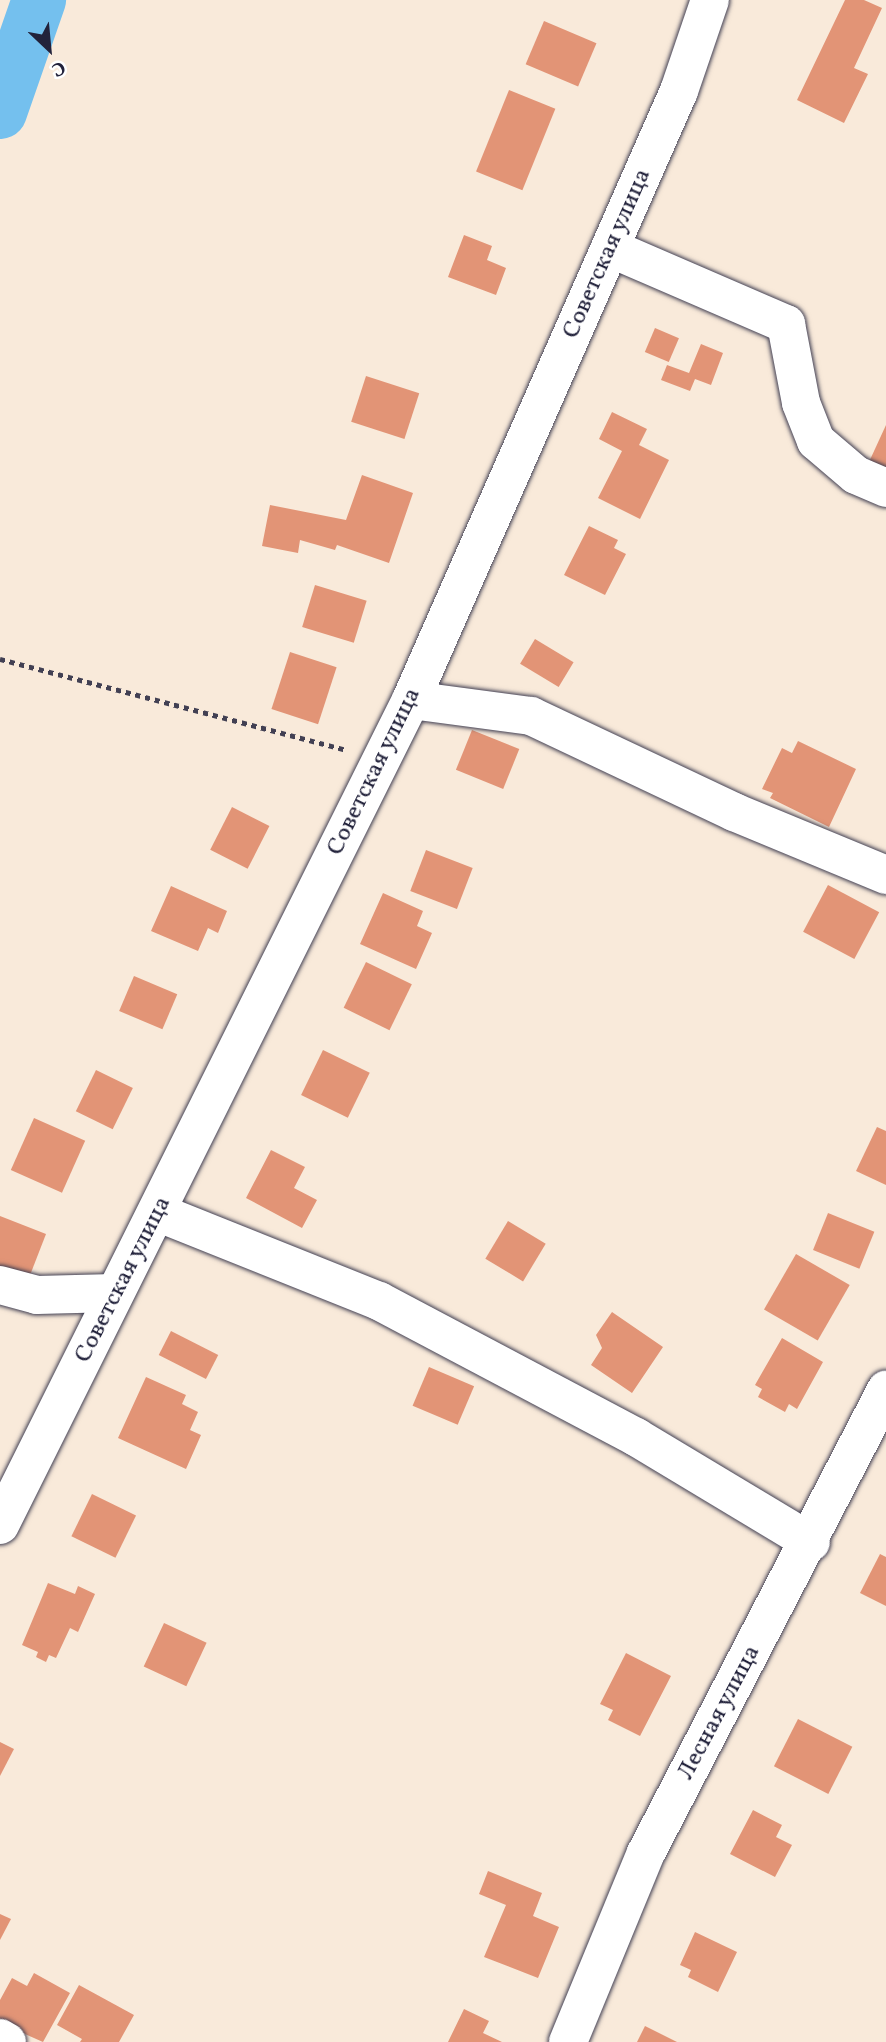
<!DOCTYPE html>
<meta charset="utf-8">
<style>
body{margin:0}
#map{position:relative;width:886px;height:2042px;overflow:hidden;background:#f9eada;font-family:Vollkorn,serif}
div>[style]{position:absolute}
.river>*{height:54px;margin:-27px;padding:0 27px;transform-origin:27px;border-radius:27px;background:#74c0ee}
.building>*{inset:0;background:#e29476;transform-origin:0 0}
.path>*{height:4.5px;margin-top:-2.25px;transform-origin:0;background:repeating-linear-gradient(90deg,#424053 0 5px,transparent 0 10px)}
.roads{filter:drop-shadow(0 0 2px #424053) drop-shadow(0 0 2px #424053)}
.minor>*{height:38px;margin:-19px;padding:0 19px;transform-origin:19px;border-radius:19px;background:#fff}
span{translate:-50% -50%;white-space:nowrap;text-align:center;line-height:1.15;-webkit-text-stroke:5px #fff;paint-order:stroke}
.street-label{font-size:24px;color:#22223b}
.north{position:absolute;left:14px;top:14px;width:70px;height:70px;-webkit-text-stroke:5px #fff;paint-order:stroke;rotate:154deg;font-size:19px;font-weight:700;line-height:28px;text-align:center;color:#22223b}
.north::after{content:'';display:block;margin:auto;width:24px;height:32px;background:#22223b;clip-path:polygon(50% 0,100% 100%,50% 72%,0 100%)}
</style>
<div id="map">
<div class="river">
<div style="left:0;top:112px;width:119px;rotate:-70.8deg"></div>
</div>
<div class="building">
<div style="clip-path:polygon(845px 0,864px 0,882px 8px,854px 68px,868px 74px,844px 123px,797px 100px)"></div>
<div style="left:544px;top:21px;width:57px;height:47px;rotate:23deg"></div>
<div style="left:509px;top:90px;width:50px;height:88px;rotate:22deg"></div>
<div style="clip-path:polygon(464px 235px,492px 246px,487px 260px,506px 268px,496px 295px,448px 277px)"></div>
<div style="left:655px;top:328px;width:26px;height:26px;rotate:23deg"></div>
<div style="clip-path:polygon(701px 344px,723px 353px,711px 385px,695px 379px,690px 391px,661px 380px,667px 365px,689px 373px)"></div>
<div style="left:366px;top:376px;width:56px;height:48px;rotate:18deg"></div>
<div style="clip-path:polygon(612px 412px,647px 429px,639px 445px,669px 460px,640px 519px,598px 498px,622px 451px,599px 439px)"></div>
<div style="clip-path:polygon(886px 425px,886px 470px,869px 462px)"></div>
<div style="clip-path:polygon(362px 475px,413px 493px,389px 563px,337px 545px,335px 550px,300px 540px,298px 553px,262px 546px,270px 505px,346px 520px)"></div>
<div style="clip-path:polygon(589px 526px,618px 540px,614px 548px,626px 554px,605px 595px,564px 575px)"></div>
<div style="left:315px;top:585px;width:54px;height:44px;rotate:17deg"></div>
<div style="left:535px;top:639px;width:45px;height:29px;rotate:31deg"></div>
<div style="left:290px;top:652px;width:49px;height:60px;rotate:18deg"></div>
<div style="left:472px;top:730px;width:51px;height:43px;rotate:22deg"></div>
<div style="clip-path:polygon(798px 741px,856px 769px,829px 827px,770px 798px,773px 793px,762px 789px,782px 748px,792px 753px)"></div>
<div style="left:232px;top:807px;width:42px;height:48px;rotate:27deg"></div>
<div style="left:426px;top:850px;width:50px;height:44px;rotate:21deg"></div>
<div style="left:828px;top:885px;width:58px;height:53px;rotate:28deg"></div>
<div style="clip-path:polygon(171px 886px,227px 911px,218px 933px,208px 928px,198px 951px,151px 931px)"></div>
<div style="clip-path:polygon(383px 893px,423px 911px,417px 926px,432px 933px,416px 969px,360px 944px)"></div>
<div style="left:366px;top:962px;width:51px;height:51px;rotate:26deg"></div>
<div style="left:134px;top:976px;width:47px;height:38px;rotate:23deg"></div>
<div style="left:323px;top:1050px;width:52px;height:50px;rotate:26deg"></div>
<div style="left:96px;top:1070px;width:41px;height:46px;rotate:26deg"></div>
<div style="left:34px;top:1118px;width:56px;height:57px;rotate:24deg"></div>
<div style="clip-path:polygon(877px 1127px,886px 1131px,886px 1185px,856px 1171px)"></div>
<div style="clip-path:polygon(271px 1150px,305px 1167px,294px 1188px,317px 1200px,302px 1228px,246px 1198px)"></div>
<div style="left:828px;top:1213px;width:50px;height:40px;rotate:22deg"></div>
<div style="clip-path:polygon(0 1216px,46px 1234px,27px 1283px,0 1272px)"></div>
<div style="left:508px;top:1221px;width:44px;height:44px;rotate:31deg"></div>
<div style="left:796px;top:1254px;width:62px;height:64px;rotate:30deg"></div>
<div style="clip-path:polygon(612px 1312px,663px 1347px,632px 1393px,591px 1365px,602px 1348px,596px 1335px)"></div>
<div style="left:171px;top:1331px;width:53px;height:27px;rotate:27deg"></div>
<div style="clip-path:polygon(782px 1338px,823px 1362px,797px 1409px,789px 1404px,785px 1412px,758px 1397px,762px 1389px,755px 1385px)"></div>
<div style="left:429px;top:1367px;width:49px;height:42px;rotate:23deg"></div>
<div style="clip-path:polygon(146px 1377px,186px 1395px,182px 1404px,198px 1412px,190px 1430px,201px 1435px,186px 1469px,118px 1438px)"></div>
<div style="left:92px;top:1494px;width:49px;height:47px;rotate:26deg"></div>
<div style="clip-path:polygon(880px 1554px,886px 1557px,886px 1606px,860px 1593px)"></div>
<div style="clip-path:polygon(48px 1583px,75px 1594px,78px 1586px,95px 1594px,78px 1632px,70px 1628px,56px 1658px,49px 1655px,46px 1662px,36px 1657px,38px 1652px,22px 1645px)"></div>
<div style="left:164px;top:1623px;width:47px;height:48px;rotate:25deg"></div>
<div style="clip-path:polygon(626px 1653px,671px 1676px,640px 1736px,608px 1720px,613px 1710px,600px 1704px)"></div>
<div style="left:798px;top:1719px;width:61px;height:53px;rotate:27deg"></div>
<div style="clip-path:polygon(0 1742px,14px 1749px,0 1776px)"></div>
<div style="clip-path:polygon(753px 1810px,782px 1825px,776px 1837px,792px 1845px,775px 1877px,730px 1854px)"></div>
<div style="clip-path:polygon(488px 1871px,542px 1893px,533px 1916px,559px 1927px,538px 1978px,484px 1957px,506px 1905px,479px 1894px)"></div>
<div style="clip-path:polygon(0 1914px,11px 1919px,0 1940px)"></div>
<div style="clip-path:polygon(695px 1932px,737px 1952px,718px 1992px,688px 1977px,691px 1970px,680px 1965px)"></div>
<div style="clip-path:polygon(34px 1973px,70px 1993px,43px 2042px,0 2023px,0 2000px,12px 1978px,27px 1986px)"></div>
<div style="clip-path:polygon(79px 1985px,134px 2015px,119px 2042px,80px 2042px,82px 2039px,57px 2025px)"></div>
<div style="clip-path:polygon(464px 2009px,489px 2021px,483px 2033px,502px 2042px,448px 2042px)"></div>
<div style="clip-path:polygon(645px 2026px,677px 2042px,637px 2042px)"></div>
</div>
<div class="path">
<div style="left:0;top:659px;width:359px;rotate:14.7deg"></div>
</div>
<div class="roads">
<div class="minor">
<div style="left:610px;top:248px;width:192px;rotate:23.4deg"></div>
<div style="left:786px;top:324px;width:80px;rotate:79.2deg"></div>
<div style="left:801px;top:403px;width:41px;rotate:68.5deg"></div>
<div style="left:816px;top:441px;width:52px;rotate:40.4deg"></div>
<div style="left:856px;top:475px;width:33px;rotate:23deg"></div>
<div style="left:411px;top:700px;width:121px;rotate:7.6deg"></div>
<div style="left:531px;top:716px;width:225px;rotate:25.3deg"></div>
<div style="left:734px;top:812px;width:165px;rotate:22.5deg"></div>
<div style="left:159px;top:1213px;width:237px;rotate:21.8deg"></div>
<div style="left:379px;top:1301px;width:291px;rotate:27.9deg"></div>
<div style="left:636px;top:1437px;width:204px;rotate:31deg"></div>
<div style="left:0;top:1285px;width:38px;rotate:15deg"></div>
<div style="left:37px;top:1295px;width:78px;rotate:-1.5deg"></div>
<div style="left:0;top:1525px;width:922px;rotate:-63.52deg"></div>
<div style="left:411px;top:700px;width:665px;rotate:-66.25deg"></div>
<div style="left:679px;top:91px;width:96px;rotate:-71.2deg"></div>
<div style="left:0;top:2038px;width:8px;rotate:30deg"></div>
<div style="left:568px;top:2042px;width:204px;rotate:-67.6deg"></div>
<div style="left:646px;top:1853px;width:522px;rotate:-62.6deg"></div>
</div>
</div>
<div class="street-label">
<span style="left:608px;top:254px;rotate:-66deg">Советская улица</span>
<span style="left:375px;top:772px;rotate:-64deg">Советская улица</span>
<span style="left:124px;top:1280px;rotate:-63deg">Советская улица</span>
<span style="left:720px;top:1713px;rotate:-62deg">Лесная улица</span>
</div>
<div class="north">С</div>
</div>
